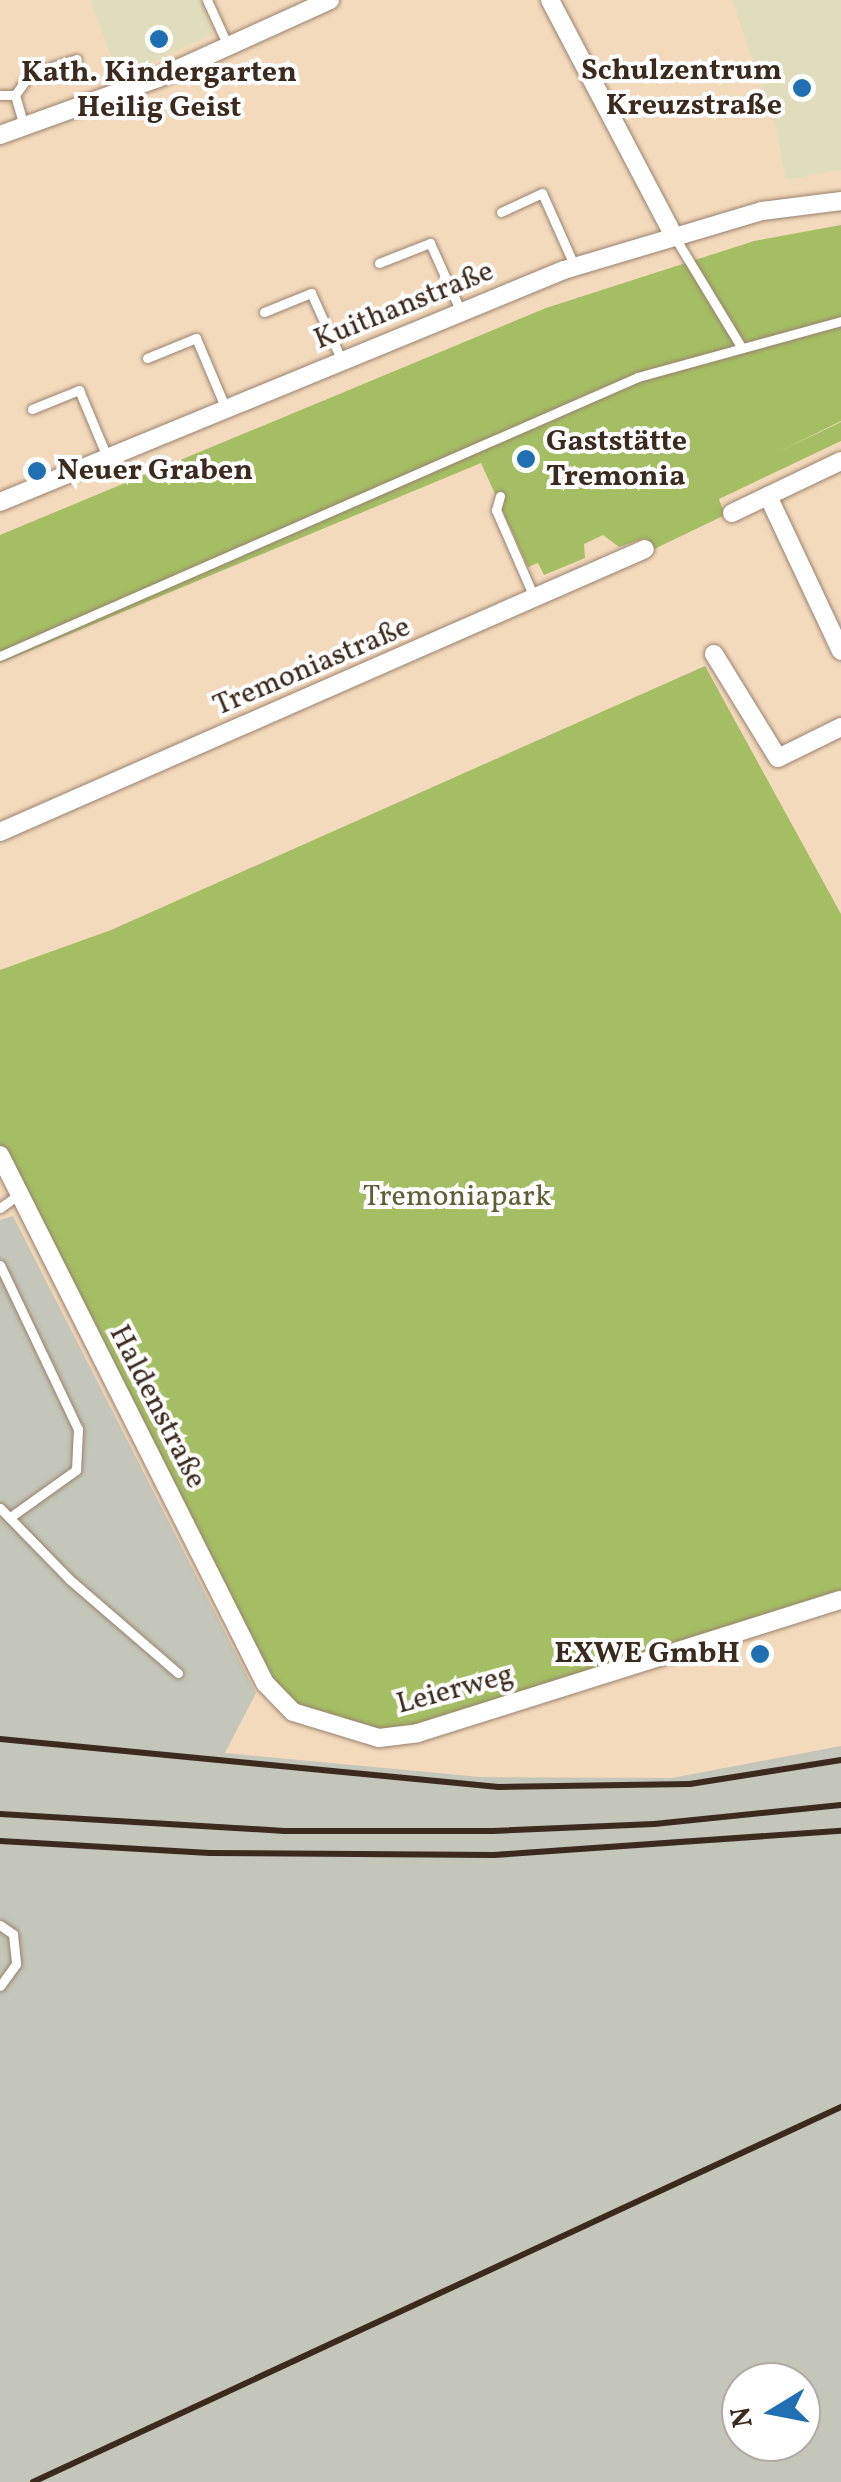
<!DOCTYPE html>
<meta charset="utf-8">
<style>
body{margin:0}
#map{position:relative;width:841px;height:2482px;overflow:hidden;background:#f4dabd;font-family:Vollkorn,serif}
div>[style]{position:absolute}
.built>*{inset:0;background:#dfddbb}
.industrial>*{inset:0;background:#c3c6b9}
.green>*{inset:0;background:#a5be64}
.roads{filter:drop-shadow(0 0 2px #98826e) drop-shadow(0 0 2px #98826e)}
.lane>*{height:9px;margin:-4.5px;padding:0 4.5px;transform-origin:4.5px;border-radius:4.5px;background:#fff}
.street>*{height:18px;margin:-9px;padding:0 9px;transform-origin:9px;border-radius:9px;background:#fff}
.rail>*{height:6px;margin:-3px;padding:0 3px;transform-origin:3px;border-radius:3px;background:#3b2a1e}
.dots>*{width:28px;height:28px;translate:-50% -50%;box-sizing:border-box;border:5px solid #fff;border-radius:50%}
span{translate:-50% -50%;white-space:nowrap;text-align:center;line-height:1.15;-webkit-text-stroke:8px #fff;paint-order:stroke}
.poi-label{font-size:30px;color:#3b2a1e;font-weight:700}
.right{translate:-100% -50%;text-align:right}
.left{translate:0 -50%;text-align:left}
.street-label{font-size:30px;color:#3b2a1e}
.park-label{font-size:30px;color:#605e36}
.north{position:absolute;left:721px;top:2362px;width:100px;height:100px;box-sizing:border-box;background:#fff;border:2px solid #b1aaa5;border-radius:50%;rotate:260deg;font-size:28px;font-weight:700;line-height:40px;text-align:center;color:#3b2a1e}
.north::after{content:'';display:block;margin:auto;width:35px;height:45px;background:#1f6fb2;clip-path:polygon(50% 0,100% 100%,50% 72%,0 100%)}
</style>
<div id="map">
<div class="built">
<div style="clip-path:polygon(90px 0,201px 0,213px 34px,119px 78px)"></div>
<div style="clip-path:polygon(732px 0,841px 0,841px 170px,786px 180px,776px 128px)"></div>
</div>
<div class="industrial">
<div style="clip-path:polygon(evenodd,13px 1216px,256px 1693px,225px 1753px,480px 1777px,672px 1778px,841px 1746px,841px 2482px,0 2482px,0 1220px,13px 1216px,741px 2382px,801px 2382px,801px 2442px,741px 2442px,741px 2382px)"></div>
</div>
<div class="green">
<div style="clip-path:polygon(841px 225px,841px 421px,776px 453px,841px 422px,841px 441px,719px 499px,725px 515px,650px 551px,645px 538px,619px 547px,603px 535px,584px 544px,585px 558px,544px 575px,538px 563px,528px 567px,481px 463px,0 663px,0 535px,546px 308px,754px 241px)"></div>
<div style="clip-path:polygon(705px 666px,841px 914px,841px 1596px,417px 1730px,376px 1735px,308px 1715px,269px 1680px,0 1145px,0 970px,111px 930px)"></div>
</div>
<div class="roads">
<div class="lane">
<div style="left:207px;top:0;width:51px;rotate:65.5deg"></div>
<div style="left:0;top:95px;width:15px"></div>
<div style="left:15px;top:95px;width:33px;rotate:74deg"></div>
<div style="left:15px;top:95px;width:26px;rotate:-54deg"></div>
<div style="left:30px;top:74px;width:49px;rotate:-17.7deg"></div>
<div style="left:501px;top:212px;width:45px;rotate:-24.9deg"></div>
<div style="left:542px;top:193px;width:81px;rotate:66deg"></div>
<div style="left:674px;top:236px;width:127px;rotate:58.8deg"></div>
<div style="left:379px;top:263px;width:55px;rotate:-21.4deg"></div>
<div style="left:430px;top:243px;width:76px;rotate:65.8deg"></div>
<div style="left:264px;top:312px;width:51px;rotate:-22deg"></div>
<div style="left:311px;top:293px;width:75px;rotate:65.5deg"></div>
<div style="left:147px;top:358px;width:53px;rotate:-22.2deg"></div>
<div style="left:196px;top:338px;width:77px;rotate:67.1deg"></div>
<div style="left:32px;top:409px;width:51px;rotate:-22deg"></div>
<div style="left:79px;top:390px;width:73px;rotate:67.3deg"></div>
<div style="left:500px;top:496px;width:15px;rotate:106deg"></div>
<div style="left:496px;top:510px;width:95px;rotate:66.4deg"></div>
<div style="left:0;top:656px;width:696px;rotate:-23.62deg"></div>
<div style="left:638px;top:377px;width:211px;rotate:-15.4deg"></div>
<div style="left:0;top:1208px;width:24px;rotate:-36deg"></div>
<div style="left:0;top:1265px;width:182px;rotate:64.6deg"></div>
<div style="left:78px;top:1429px;width:41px;rotate:92.8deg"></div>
<div style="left:76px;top:1470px;width:82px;rotate:144.4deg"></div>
<div style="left:0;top:1508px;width:99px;rotate:45.8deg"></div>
<div style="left:69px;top:1579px;width:144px;rotate:40.8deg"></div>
<div style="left:0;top:1925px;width:16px;rotate:35deg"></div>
<div style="left:13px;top:1934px;width:30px;rotate:84deg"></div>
<div style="left:16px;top:1964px;width:27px;rotate:126deg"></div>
</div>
<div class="street">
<div style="left:550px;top:0;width:267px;rotate:62.3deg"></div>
<div style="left:0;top:135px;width:168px;rotate:-19.8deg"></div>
<div style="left:158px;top:78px;width:189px;rotate:-24.4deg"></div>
<div style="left:768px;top:496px;width:171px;rotate:64.8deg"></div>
<div style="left:0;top:502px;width:610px;rotate:-22.36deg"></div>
<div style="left:564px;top:270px;width:207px;rotate:-16.6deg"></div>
<div style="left:762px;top:211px;width:80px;rotate:-7.2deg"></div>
<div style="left:732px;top:513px;width:121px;rotate:-25.5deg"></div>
<div style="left:714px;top:654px;width:122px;rotate:58.4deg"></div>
<div style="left:778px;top:758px;width:70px;rotate:-26.2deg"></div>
<div style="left:0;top:832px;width:704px;rotate:-23.69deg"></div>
<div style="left:0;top:1155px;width:591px;rotate:63.35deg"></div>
<div style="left:265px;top:1683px;width:40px;rotate:46deg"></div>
<div style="left:293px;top:1712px;width:90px;rotate:16.8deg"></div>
<div style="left:379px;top:1738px;width:39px;rotate:-7deg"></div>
<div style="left:418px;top:1733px;width:443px;rotate:-17.5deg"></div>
</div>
</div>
<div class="rail">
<div style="left:0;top:1739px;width:501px;rotate:5.49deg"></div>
<div style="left:499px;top:1787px;width:191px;rotate:-0.9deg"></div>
<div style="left:690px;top:1784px;width:153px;rotate:-9deg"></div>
<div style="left:0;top:1814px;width:285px;rotate:3.4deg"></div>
<div style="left:284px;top:1831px;width:209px"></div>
<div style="left:493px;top:1831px;width:161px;rotate:-2.5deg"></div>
<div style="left:654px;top:1824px;width:188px;rotate:-5.8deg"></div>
<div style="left:0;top:1841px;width:210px;rotate:3.3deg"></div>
<div style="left:210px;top:1853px;width:284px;rotate:0.4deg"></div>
<div style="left:494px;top:1855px;width:348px;rotate:-4deg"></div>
<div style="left:33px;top:2482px;width:891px;rotate:-24.9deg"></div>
</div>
<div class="dots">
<div style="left:159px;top:39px;background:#1f6fb2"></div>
<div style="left:802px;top:88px;background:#1f6fb2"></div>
<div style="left:526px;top:459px;background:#1f6fb2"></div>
<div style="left:37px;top:471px;background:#1f6fb2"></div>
<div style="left:760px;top:1654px;background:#1f6fb2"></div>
</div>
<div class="poi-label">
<span class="right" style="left:782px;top:88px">Schulzentrum<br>Kreuzstraße</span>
<span style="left:159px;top:90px">Kath. Kindergarten<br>Heilig Geist</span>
<span class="left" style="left:546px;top:459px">Gaststätte<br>Tremonia</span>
<span class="left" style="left:57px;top:471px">Neuer Graben</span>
<span class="right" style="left:740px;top:1654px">EXWE GmbH</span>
</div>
<div class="street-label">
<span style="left:404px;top:306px;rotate:-22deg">Kuithanstraße</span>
<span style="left:312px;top:667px;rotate:-23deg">Tremoniastraße</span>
<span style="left:157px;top:1407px;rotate:63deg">Haldenstraße</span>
<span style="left:455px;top:1690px;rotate:-15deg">Leierweg</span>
</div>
<div class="park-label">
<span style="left:457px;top:1197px">Tremoniapark</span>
</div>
<div class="north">N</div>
</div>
